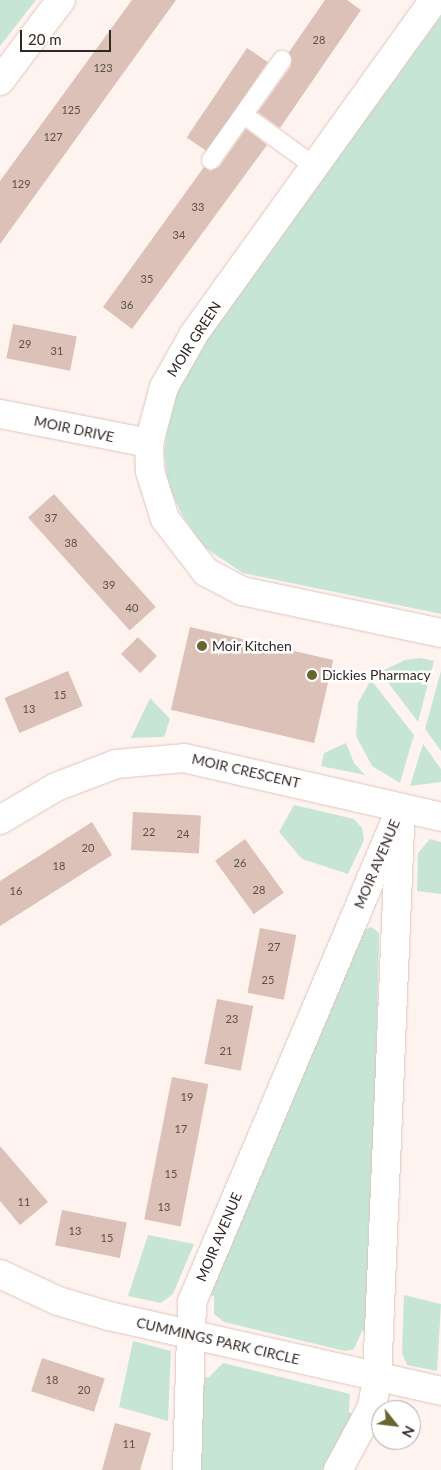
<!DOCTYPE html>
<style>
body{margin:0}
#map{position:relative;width:441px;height:1470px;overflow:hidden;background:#fef3ef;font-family:Lato,sans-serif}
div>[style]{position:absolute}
.green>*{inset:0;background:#c7e5d5}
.building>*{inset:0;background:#dbc1b7;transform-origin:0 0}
.roads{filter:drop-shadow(0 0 1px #dfc5bb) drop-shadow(0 0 1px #dfc5bb)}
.service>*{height:18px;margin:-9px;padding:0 9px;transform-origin:9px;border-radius:9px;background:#fff}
.minor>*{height:28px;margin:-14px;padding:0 14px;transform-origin:14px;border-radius:14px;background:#fff}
.dots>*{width:14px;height:14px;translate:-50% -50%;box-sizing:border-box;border:2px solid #fff;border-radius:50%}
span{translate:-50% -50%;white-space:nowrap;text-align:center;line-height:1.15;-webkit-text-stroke:5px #fff;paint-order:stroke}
.number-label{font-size:11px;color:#5c4e48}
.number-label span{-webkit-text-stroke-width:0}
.street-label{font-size:14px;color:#312723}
.poi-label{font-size:14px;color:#312723}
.left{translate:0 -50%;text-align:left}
.north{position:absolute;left:371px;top:1400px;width:50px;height:50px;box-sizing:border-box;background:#fff;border:1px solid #ada9a7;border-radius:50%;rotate:119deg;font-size:14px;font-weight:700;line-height:20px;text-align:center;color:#312723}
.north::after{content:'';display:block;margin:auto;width:18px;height:22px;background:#696531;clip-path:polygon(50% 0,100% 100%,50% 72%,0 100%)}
.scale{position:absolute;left:20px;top:30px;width:91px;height:22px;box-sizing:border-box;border:2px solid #312723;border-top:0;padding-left:6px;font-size:15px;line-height:18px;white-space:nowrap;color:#312723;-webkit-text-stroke:4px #fff;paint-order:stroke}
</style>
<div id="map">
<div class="green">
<div style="clip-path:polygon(0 0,36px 0,0 46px)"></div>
<div style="clip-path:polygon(441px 16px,441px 614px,243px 573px,204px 547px,182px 515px,168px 485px,164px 452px,170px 407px,188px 362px)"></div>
<div style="clip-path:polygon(421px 658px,434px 661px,418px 722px,380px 672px,405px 660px)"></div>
<div style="clip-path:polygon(441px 671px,441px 751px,425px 729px)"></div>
<div style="clip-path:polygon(371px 680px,414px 735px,400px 783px,372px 766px,356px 736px,358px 703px)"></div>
<div style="clip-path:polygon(150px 698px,170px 719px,164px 737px,131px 738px)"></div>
<div style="clip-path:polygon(346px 743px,354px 763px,365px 775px,321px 766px,324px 753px)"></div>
<div style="clip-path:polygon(423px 744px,441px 769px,441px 782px,410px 786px)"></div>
<div style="clip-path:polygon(294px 805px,354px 819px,362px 828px,364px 840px,348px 874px,302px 859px,279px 832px)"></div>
<div style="clip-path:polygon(430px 839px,441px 842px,441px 894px,417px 891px,418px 853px)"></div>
<div style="clip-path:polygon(372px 927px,379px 933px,371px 1310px,367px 1332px,362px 1331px,354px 1349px,345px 1351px,224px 1322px,214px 1314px,214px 1296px,206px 1294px,364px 930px)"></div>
<div style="clip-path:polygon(148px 1235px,194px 1244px,173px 1294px,161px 1303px,128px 1296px)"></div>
<div style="clip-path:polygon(404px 1295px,441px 1304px,437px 1371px,407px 1365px,402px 1353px)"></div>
<div style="clip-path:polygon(133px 1341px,171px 1351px,168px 1421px,119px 1407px)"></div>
<div style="clip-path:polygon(223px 1363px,350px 1394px,349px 1412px,353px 1415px,323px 1470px,200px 1470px,202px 1378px,209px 1377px)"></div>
</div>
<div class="building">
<div style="clip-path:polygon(132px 0,176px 0,0 244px,0 181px)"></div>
<div style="clip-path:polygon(325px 0,347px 0,361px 10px,280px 128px,258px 112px,291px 66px,289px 52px)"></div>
<div style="left:247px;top:48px;width:25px;height:108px;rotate:34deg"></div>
<div style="clip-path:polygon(246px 129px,267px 145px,132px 329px,103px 307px,204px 167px,210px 171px,219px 167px)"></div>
<div style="left:13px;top:324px;width:65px;height:35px;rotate:11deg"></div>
<div style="left:54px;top:494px;width:152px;height:35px;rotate:48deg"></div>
<div style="left:190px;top:627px;width:147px;height:85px;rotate:13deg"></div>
<div style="left:138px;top:637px;width:27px;height:24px;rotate:45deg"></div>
<div style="left:68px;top:671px;width:38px;height:69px;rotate:67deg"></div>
<div style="left:133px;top:812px;width:68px;height:38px;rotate:3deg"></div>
<div style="clip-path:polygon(92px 822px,112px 855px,0 926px,0 881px)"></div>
<div style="left:245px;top:839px;width:66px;height:37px;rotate:54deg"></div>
<div style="left:260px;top:928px;width:37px;height:66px;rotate:11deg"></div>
<div style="left:217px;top:999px;width:37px;height:66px;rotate:11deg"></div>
<div style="left:172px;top:1077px;width:37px;height:145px;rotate:11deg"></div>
<div style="clip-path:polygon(0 1146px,48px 1202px,20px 1225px,0 1201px)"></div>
<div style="left:62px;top:1210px;width:66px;height:36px;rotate:11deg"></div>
<div style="left:42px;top:1358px;width:66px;height:35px;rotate:18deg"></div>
<div style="clip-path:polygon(115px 1423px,151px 1433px,140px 1470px,102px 1470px)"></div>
</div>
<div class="roads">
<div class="service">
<div style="left:244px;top:115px;width:87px;rotate:36.1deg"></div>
<div style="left:211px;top:160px;width:123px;rotate:-54.6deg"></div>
</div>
<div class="minor">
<div style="left:434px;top:0;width:413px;rotate:125.7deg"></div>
<div style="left:193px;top:336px;width:59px;rotate:119.6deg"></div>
<div style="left:164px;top:387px;width:58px;rotate:105deg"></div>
<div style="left:149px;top:443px;width:28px;rotate:88deg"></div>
<div style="left:150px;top:471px;width:50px;rotate:72.6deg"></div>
<div style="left:165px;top:519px;width:67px;rotate:52.3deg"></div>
<div style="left:206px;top:572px;width:41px;rotate:27.8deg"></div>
<div style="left:242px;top:591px;width:203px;rotate:11.9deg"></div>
<div style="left:0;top:81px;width:101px;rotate:-53deg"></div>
<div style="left:0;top:414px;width:152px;rotate:11deg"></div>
<div style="left:0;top:820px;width:65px;rotate:-30.5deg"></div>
<div style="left:56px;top:787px;width:64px;rotate:-21deg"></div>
<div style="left:116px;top:764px;width:68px;rotate:-5deg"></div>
<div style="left:184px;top:758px;width:264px;rotate:12.9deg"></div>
<div style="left:0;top:1274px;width:64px;rotate:25deg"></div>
<div style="left:58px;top:1301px;width:53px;rotate:16.4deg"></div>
<div style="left:109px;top:1316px;width:340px;rotate:12.7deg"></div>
<div style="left:187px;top:1470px;width:168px;rotate:-88.3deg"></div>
<div style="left:192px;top:1302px;width:536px;rotate:-67.07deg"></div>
<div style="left:338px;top:1470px;width:72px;rotate:-61.6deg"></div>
<div style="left:372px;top:1407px;width:29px;rotate:-80deg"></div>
<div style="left:377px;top:1378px;width:552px;rotate:-87.61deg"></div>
</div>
</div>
<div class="dots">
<div style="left:202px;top:646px;background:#696531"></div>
<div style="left:312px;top:675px;background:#696531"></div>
</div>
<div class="number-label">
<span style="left:319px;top:40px">28</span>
<span style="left:103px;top:68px">123</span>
<span style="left:71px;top:110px">125</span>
<span style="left:53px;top:137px">127</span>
<span style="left:21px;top:184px">129</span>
<span style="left:198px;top:207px">33</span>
<span style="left:179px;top:235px">34</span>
<span style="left:147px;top:279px">35</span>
<span style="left:127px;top:305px">36</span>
<span style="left:25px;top:344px">29</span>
<span style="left:57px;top:351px">31</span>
<span style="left:51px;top:518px">37</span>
<span style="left:71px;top:543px">38</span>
<span style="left:109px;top:585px">39</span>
<span style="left:132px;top:608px">40</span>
<span style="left:60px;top:695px">15</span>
<span style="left:29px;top:709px">13</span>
<span style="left:149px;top:832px">22</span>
<span style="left:183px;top:834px">24</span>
<span style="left:88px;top:848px">20</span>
<span style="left:240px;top:863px">26</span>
<span style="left:59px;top:866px">18</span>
<span style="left:259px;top:890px">28</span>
<span style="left:16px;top:891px">16</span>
<span style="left:274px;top:947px">27</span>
<span style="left:268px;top:980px">25</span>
<span style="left:232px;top:1019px">23</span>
<span style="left:226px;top:1051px">21</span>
<span style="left:187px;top:1097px">19</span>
<span style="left:181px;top:1129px">17</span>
<span style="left:171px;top:1174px">15</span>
<span style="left:24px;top:1202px">11</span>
<span style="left:164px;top:1207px">13</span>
<span style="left:75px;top:1231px">13</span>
<span style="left:107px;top:1238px">15</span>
<span style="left:52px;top:1380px">18</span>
<span style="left:84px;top:1390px">20</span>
<span style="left:129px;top:1444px">11</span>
</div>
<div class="street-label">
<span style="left:194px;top:339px;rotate:-57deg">MOIR GREEN</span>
<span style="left:74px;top:429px;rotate:12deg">MOIR DRIVE</span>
<span style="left:246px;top:771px;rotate:13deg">MOIR CRESCENT</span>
<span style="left:377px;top:864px;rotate:-67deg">MOIR AVENUE</span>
<span style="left:219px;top:1237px;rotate:-67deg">MOIR AVENUE</span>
<span style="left:218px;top:1341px;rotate:13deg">CUMMINGS PARK CIRCLE</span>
</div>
<div class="poi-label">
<span class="left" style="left:212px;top:646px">Moir Kitchen</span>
<span class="left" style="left:322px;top:675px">Dickies Pharmacy</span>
</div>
<div class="north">N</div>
<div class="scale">20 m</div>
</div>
